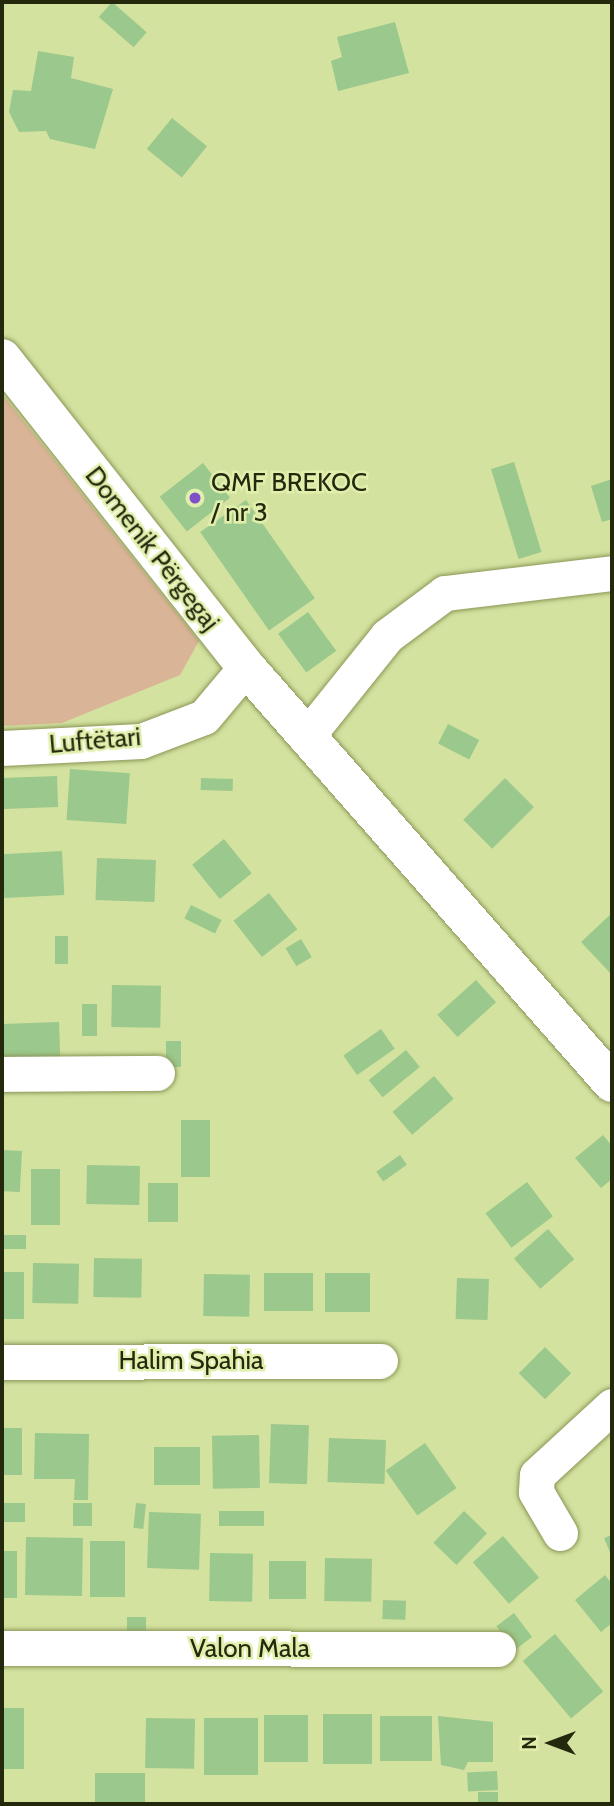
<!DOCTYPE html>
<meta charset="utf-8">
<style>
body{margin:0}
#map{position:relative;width:614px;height:1806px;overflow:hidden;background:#d3e29f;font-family:Cabin,sans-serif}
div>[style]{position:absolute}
.green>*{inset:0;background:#dab497}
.building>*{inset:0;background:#9bc88c;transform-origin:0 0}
.roads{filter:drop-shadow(0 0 2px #8a9657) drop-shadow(0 0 2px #8a9657)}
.minor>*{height:35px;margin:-17.5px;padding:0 17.5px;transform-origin:17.5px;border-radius:17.5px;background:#fff}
.major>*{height:38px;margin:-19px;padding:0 19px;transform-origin:19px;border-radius:19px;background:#fff}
.dots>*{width:19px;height:19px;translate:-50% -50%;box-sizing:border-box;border:4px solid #e0efac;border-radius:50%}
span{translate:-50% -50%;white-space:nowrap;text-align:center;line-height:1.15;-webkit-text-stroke:5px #e0efac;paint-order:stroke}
.poi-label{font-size:26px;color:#24290e}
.left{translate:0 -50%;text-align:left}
.street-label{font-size:26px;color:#24290e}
.frame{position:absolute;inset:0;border:4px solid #24290e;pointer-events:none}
.north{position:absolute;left:516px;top:1708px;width:70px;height:70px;-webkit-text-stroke:5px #e0efac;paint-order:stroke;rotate:270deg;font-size:19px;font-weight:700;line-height:28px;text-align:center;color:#24290e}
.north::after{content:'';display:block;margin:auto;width:24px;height:32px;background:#24290e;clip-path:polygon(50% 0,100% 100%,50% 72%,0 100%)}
</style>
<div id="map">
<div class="green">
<div style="clip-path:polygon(2px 394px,199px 641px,180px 675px,62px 723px,2px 726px)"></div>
</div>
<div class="building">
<div style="left:112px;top:2px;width:46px;height:20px;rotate:41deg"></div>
<div style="clip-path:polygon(395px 22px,409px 73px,338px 91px,331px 61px,342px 57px,337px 37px)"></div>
<div style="clip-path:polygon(38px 51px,74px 57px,71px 78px,113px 89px,95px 149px,50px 139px,46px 131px,19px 132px,9px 112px,13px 90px,31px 91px)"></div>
<div style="left:172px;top:118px;width:45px;height:40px;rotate:39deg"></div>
<div style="left:514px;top:462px;width:94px;height:24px;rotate:73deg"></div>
<div style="left:203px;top:463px;width:44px;height:55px;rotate:52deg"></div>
<div style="clip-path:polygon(612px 479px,612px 519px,602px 522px,591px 486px)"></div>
<div style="left:246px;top:500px;width:120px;height:56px;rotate:55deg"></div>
<div style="left:308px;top:612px;width:48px;height:37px;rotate:54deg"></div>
<div style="left:448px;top:724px;width:35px;height:22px;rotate:27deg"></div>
<div style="left:70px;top:769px;width:60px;height:51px;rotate:4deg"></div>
<div style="left:57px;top:776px;width:31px;height:55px;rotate:88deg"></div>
<div style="left:201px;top:778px;width:32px;height:12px;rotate:2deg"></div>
<div style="left:505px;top:778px;width:41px;height:59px;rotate:45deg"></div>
<div style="left:224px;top:839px;width:44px;height:41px;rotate:51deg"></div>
<div style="left:62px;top:851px;width:44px;height:60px;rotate:87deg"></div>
<div style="left:97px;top:858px;width:59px;height:42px;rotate:2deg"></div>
<div style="left:269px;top:893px;width:46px;height:45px;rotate:52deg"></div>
<div style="left:191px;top:905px;width:34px;height:15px;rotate:26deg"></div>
<div style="clip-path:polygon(612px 913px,612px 975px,581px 942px)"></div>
<div style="left:55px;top:936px;width:13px;height:28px"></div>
<div style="left:301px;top:939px;width:21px;height:18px;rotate:59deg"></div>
<div style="left:476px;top:980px;width:30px;height:52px;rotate:48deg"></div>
<div style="left:112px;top:985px;width:49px;height:42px;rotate:1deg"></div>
<div style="left:82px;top:1004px;width:15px;height:32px"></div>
<div style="left:59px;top:1022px;width:37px;height:57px;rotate:88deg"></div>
<div style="left:381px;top:1029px;width:24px;height:46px;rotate:55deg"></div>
<div style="left:166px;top:1041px;width:15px;height:26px"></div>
<div style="left:406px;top:1050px;width:22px;height:48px;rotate:51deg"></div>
<div style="left:434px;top:1076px;width:30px;height:55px;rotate:49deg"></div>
<div style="left:181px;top:1120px;width:29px;height:57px"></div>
<div style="clip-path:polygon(603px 1135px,612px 1146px,612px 1179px,601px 1188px,575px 1158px)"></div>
<div style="left:2px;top:1150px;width:20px;height:41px;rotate:3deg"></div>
<div style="left:400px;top:1155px;width:12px;height:29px;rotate:55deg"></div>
<div style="left:87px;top:1165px;width:53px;height:39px;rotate:1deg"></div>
<div style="left:31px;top:1169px;width:29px;height:56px"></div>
<div style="left:527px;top:1182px;width:43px;height:52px;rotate:53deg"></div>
<div style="left:148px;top:1183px;width:30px;height:39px"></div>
<div style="left:548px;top:1229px;width:40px;height:45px;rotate:49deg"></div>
<div style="left:2px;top:1235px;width:24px;height:14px"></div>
<div style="left:94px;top:1258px;width:48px;height:39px;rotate:1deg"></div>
<div style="left:33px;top:1263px;width:46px;height:40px;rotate:1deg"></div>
<div style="left:2px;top:1272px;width:22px;height:47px"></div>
<div style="left:264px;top:1273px;width:49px;height:38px"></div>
<div style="left:325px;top:1273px;width:45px;height:39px"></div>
<div style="left:204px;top:1274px;width:46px;height:42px;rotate:1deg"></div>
<div style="left:457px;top:1278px;width:32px;height:41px;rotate:2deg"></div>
<div style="left:545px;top:1347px;width:37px;height:37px;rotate:45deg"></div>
<div style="left:271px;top:1424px;width:38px;height:59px;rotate:2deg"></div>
<div style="left:2px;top:1428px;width:20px;height:47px"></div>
<div style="clip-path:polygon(35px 1433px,89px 1434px,88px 1500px,74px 1500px,75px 1479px,34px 1479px)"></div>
<div style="left:259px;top:1435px;width:53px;height:47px;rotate:89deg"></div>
<div style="left:329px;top:1438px;width:57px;height:44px;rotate:2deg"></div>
<div style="left:425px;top:1443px;width:55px;height:48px;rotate:55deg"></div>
<div style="left:154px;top:1447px;width:46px;height:38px"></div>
<div style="left:25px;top:1503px;width:19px;height:23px;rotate:90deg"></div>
<div style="left:92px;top:1503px;width:23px;height:19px;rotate:90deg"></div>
<div style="left:136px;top:1503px;width:10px;height:25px;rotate:6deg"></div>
<div style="left:219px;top:1511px;width:45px;height:15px"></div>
<div style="left:464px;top:1511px;width:32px;height:44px;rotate:44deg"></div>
<div style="left:149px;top:1512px;width:52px;height:56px;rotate:2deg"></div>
<div style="clip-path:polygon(612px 1535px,612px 1557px,604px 1538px)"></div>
<div style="left:503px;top:1536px;width:55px;height:40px;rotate:49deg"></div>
<div style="left:26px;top:1537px;width:57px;height:58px;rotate:1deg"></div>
<div style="left:90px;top:1541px;width:35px;height:56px"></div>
<div style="left:2px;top:1551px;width:15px;height:47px"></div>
<div style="left:210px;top:1553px;width:43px;height:48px;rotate:1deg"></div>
<div style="left:325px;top:1558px;width:47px;height:43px;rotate:1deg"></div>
<div style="left:269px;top:1561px;width:37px;height:38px"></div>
<div style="clip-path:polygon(605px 1575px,612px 1584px,612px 1623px,601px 1632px,575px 1600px)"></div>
<div style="left:383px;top:1600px;width:23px;height:19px;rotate:2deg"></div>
<div style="left:514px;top:1613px;width:30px;height:22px;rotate:53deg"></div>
<div style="left:127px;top:1617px;width:19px;height:19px"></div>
<div style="left:555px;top:1634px;width:75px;height:42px;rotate:50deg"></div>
<div style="left:2px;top:1708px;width:22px;height:61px"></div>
<div style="left:323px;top:1714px;width:49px;height:50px"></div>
<div style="left:308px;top:1715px;width:47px;height:44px;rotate:90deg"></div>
<div style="left:380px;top:1716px;width:52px;height:45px"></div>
<div style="clip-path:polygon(438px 1716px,493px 1722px,493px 1762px,468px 1762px,464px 1770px,441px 1765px)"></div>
<div style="left:146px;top:1718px;width:49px;height:50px;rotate:1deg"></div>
<div style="left:204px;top:1718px;width:54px;height:57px"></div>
<div style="left:497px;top:1771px;width:19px;height:30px;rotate:87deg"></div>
<div style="left:95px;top:1773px;width:50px;height:30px"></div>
<div style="left:478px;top:1792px;width:20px;height:12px"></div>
</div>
<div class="roads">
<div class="minor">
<div style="left:307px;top:736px;width:128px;rotate:-51.3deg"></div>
<div style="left:387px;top:636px;width:72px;rotate:-36.6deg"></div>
<div style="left:445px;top:593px;width:168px;rotate:-6.8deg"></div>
<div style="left:2px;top:748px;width:139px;rotate:-2.9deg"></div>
<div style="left:141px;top:741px;width:67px;rotate:-20.9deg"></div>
<div style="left:204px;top:717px;width:65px;rotate:-50deg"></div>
<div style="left:2px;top:1074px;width:155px;rotate:-0.4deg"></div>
<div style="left:2px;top:1362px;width:378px;rotate:-0.2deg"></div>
<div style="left:560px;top:1533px;width:48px;rotate:-120.3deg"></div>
<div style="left:536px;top:1492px;width:17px;rotate:-87deg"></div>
<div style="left:537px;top:1475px;width:102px;rotate:-42.6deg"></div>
<div style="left:2px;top:1648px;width:496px;rotate:0.1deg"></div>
</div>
<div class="major">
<div style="left:2px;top:358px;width:394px;rotate:51.7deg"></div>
<div style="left:246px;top:667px;width:554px;rotate:48.66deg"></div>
</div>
</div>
<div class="dots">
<div style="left:195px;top:498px;background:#7f50c8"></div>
</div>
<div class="poi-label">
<span class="left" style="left:211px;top:498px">QMF BREKOC<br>/ nr 3</span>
</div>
<div class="street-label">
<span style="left:152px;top:549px;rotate:52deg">Domenik Përgegaj</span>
<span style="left:95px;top:741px;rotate:-5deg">Luftëtari</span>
<span style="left:191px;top:1361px">Halim Spahia</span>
<span style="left:250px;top:1649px">Valon Mala</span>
</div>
<div class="frame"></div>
<div class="north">N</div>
</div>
